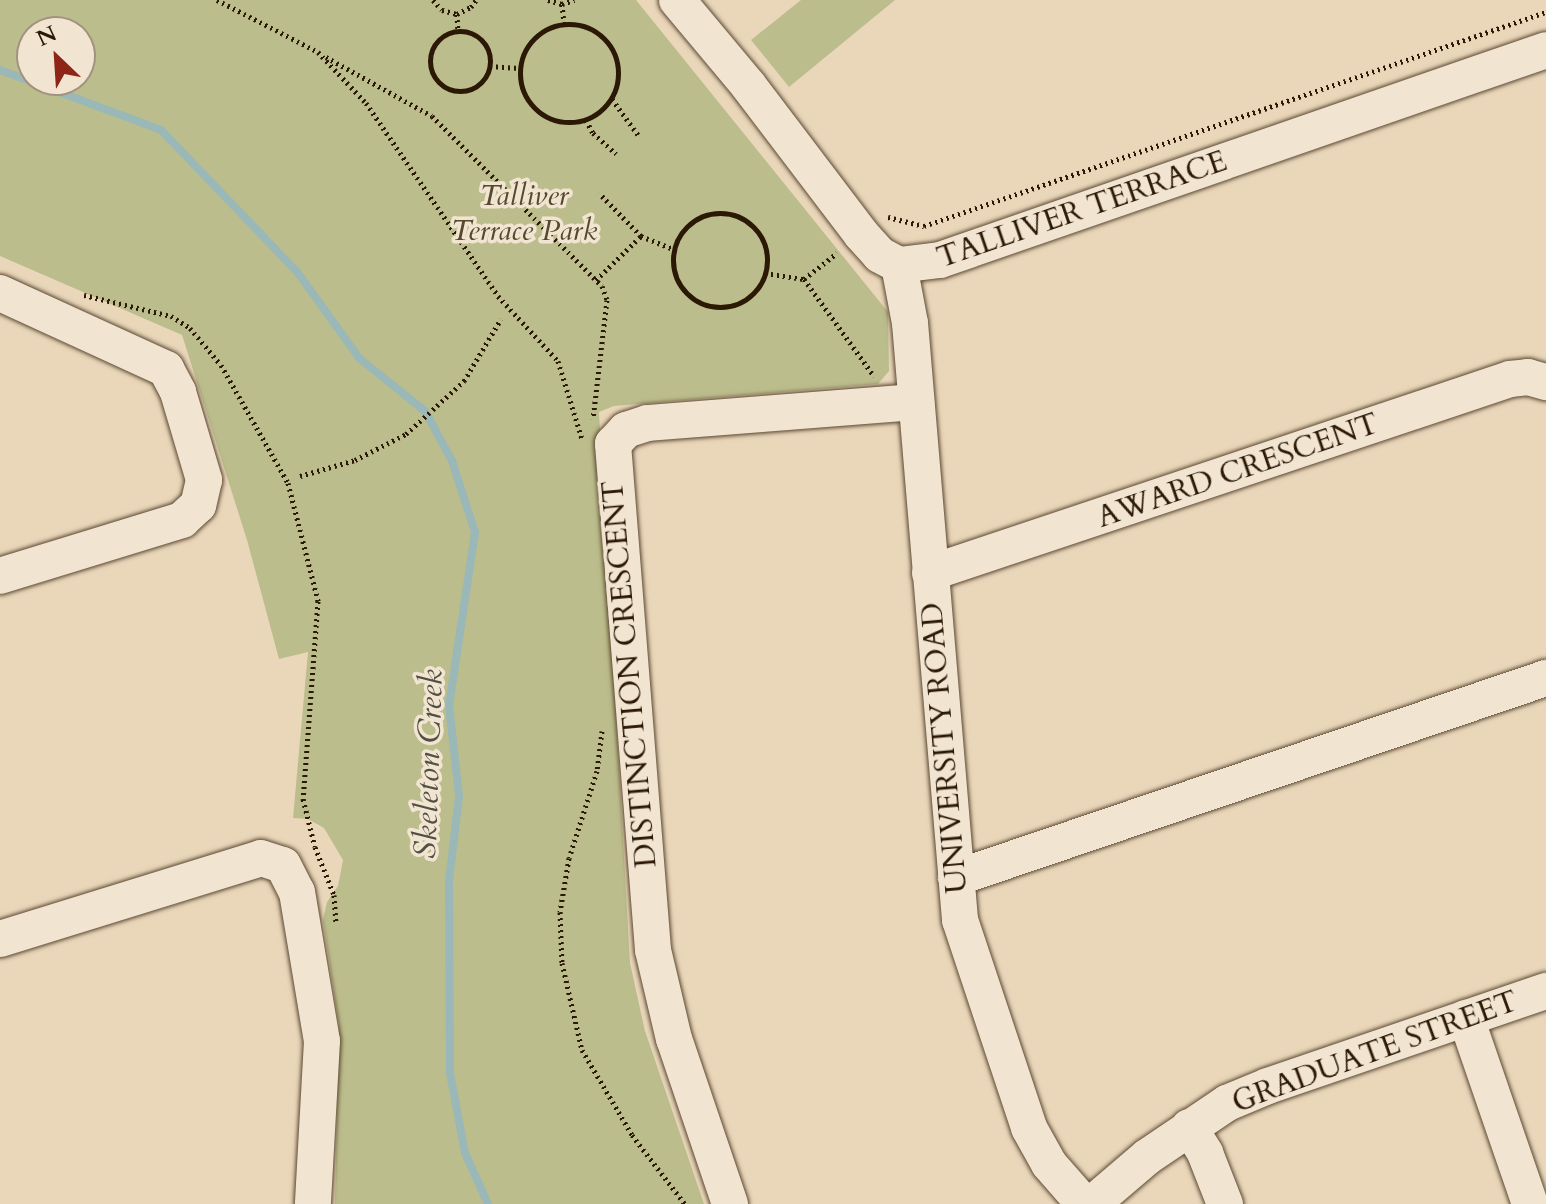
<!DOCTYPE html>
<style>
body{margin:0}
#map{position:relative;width:1546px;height:1204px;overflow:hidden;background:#ead7ba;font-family:Cardo,serif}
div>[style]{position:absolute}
.green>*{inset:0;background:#bcbd8c}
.stream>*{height:8px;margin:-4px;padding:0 4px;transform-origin:4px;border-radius:4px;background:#9ab8b7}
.path>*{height:5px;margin-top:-2.5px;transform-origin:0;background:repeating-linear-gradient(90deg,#2b1805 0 2px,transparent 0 6px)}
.path>.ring{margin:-2.5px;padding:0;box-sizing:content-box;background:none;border:5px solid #2b1805;border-radius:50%}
.roads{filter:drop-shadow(0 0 2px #5b4832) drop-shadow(0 0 2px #5b4832)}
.minor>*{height:36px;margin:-18px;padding:0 18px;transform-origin:18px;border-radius:18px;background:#f1e5d2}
span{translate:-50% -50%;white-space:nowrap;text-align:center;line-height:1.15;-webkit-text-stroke:7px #f1e5d2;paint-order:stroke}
.park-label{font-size:30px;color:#564a2e;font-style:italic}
.street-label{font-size:30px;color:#2b1805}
.water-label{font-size:32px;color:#525043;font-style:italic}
.north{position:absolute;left:16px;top:16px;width:80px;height:80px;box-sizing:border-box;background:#f1e5d2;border:2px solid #a29380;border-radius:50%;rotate:335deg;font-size:22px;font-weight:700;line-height:32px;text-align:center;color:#2b1805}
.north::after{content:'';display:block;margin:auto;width:28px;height:36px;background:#8f2418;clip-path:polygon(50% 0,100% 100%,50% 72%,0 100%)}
</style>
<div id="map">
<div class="green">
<div style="clip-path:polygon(evenodd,0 0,636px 0,888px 312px,889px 371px,878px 384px,614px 406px,599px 412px,630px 963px,645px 1031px,704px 1204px,335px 1204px,339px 1025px,323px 920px,327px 902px,338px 886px,343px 860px,324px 828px,308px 819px,293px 818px,308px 652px,279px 659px,247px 540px,182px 335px,0 256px,0 0,32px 32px,80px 32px,80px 80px,32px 80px,32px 32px)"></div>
<div style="clip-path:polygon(801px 0,895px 0,789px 87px,751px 40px)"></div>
</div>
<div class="stream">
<div style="left:0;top:70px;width:172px;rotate:20.4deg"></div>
<div style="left:161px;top:130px;width:198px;rotate:46.2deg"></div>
<div style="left:298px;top:273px;width:105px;rotate:54.3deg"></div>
<div style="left:359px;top:358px;width:85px;rotate:38.8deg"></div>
<div style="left:425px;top:411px;width:57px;rotate:61.6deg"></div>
<div style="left:452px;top:461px;width:75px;rotate:72.1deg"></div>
<div style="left:475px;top:532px;width:175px;rotate:98.5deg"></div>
<div style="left:449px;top:705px;width:92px;rotate:83.7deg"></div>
<div style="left:459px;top:796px;width:86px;rotate:96.7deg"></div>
<div style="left:449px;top:881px;width:192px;rotate:89.7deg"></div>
<div style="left:450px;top:1073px;width:81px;rotate:79.4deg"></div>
<div style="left:465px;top:1153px;width:56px;rotate:65.7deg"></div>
</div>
<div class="path">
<div style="left:217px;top:0;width:114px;rotate:27.2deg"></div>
<div style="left:318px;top:52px;width:70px;rotate:46.7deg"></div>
<div style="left:366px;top:103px;width:234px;rotate:55.6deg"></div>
<div style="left:498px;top:296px;width:88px;rotate:47.3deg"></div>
<div style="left:558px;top:361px;width:82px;rotate:72.9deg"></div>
<div style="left:433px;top:0;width:13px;rotate:48deg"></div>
<div style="left:442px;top:10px;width:16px;rotate:15deg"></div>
<div style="left:457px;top:14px;width:16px;rotate:-27deg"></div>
<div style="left:471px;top:7px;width:9px;rotate:-54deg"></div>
<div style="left:548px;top:0;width:15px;rotate:16deg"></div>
<div style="left:562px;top:4px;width:13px;rotate:-18deg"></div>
<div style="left:562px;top:4px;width:20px;rotate:84deg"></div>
<div style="left:457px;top:14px;width:18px;rotate:87deg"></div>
<div class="ring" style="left:520px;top:24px;width:93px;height:93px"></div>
<div class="ring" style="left:430px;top:31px;width:55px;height:55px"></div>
<div style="left:326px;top:57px;width:121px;rotate:29.1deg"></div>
<div style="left:432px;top:116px;width:240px;rotate:45deg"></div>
<div style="left:602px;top:286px;width:15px;rotate:70deg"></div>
<div style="left:607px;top:300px;width:120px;rotate:96.7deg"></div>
<div style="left:490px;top:66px;width:29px;rotate:4deg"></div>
<div style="left:612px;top:99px;width:46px;rotate:53.9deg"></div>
<div style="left:586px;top:120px;width:15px;rotate:62deg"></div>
<div style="left:593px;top:133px;width:31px;rotate:42deg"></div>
<div class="ring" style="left:673px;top:213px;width:89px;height:89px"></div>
<div style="left:888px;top:217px;width:37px;rotate:14deg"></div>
<div style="left:924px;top:226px;width:658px;rotate:-18.99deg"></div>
<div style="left:641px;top:236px;width:35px;rotate:22deg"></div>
<div style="left:765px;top:273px;width:39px;rotate:9deg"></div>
<div style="left:804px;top:279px;width:120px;rotate:54.2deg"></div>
<div style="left:804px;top:279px;width:42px;rotate:-38.2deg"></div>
<div style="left:596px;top:280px;width:63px;rotate:-44.4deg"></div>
<div style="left:641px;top:236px;width:60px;rotate:-134.3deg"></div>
<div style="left:84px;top:295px;width:89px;rotate:13.6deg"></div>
<div style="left:171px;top:316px;width:22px;rotate:32deg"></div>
<div style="left:190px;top:328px;width:48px;rotate:50deg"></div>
<div style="left:221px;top:365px;width:136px;rotate:60.4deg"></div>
<div style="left:288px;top:483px;width:122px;rotate:75.7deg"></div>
<div style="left:318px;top:601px;width:199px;rotate:94.3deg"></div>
<div style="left:303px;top:799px;width:49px;rotate:76deg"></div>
<div style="left:315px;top:847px;width:52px;rotate:68.4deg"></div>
<div style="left:334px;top:895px;width:28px;rotate:86deg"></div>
<div style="left:300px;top:476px;width:57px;rotate:-16.2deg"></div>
<div style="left:355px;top:460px;width:57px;rotate:-27deg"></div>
<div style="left:406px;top:434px;width:79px;rotate:-42.4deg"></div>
<div style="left:464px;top:381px;width:72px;rotate:-59.2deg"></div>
<div style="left:602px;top:731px;width:40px;rotate:97.1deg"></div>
<div style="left:597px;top:771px;width:91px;rotate:107.8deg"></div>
<div style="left:569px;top:858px;width:55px;rotate:99.5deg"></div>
<div style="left:560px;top:912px;width:51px;rotate:87.8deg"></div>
<div style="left:562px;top:963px;width:89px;rotate:77.1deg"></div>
<div style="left:582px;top:1050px;width:99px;rotate:59.5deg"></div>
<div style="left:632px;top:1135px;width:87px;rotate:52.5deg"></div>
</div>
<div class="roads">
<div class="minor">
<div style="left:677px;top:0;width:111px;rotate:50.1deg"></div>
<div style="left:748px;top:85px;width:187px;rotate:52.8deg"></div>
<div style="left:861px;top:234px;width:28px;rotate:48deg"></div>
<div style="left:880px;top:255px;width:21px;rotate:28deg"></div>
<div style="left:899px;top:265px;width:41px;rotate:-7deg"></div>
<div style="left:940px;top:260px;width:641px;rotate:-19.11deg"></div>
<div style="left:899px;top:265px;width:59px;rotate:79.3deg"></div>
<div style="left:910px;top:323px;width:599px;rotate:85.21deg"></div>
<div style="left:960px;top:920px;width:219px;rotate:71.6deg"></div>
<div style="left:1029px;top:1128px;width:41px;rotate:60.9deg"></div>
<div style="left:1049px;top:1164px;width:53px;rotate:48.8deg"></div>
<div style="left:0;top:293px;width:183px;rotate:24.6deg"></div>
<div style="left:166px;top:369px;width:26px;rotate:62deg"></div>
<div style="left:178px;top:392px;width:92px;rotate:73.5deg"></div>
<div style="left:204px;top:480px;width:26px;rotate:103deg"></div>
<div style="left:198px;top:505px;width:22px;rotate:137deg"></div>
<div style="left:182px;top:520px;width:190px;rotate:162.9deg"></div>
<div style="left:930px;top:573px;width:612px;rotate:-18.49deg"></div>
<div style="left:1510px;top:379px;width:18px;rotate:-6deg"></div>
<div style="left:1528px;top:377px;width:19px;rotate:16deg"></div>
<div style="left:956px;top:878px;width:623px;rotate:-18.73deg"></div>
<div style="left:0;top:939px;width:273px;rotate:-17.2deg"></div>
<div style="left:261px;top:858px;width:23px;rotate:18deg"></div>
<div style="left:283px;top:865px;width:30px;rotate:63deg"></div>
<div style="left:297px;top:892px;width:151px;rotate:80.5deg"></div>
<div style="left:322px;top:1041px;width:163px;rotate:93.2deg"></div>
<div style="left:1466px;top:1018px;width:197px;rotate:71deg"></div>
<div style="left:1189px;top:1127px;width:31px;rotate:58deg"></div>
<div style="left:1205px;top:1153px;width:55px;rotate:68.6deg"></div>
<div style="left:730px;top:1204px;width:174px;rotate:-108.7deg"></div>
<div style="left:674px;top:1039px;width:91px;rotate:-103.3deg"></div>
<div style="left:653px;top:950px;width:508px;rotate:-94.52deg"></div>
<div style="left:613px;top:444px;width:19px;rotate:-47deg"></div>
<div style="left:626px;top:430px;width:23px;rotate:-18deg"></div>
<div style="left:648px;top:423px;width:269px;rotate:-4.5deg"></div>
<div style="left:1092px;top:1204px;width:72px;rotate:-40.5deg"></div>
<div style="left:1147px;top:1157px;width:97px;rotate:-34deg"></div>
<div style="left:1227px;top:1103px;width:44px;rotate:-22.5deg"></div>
<div style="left:1268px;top:1086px;width:294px;rotate:-18.9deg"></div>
</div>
</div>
<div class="park-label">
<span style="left:524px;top:213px">Talliver<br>Terrace Park</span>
</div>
<div class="street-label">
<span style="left:1082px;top:210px;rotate:-19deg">TALLIVER TERRACE</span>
<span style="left:1238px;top:471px;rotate:-19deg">AWARD CRESCENT</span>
<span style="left:630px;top:674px;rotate:-95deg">DISTINCTION CRESCENT</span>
<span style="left:945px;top:748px;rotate:-95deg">UNIVERSITY ROAD</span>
<span style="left:1375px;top:1052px;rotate:-20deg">GRADUATE STREET</span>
</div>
<div class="water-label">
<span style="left:429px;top:764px;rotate:-88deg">Skeleton Creek</span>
</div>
<div class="north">N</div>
</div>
